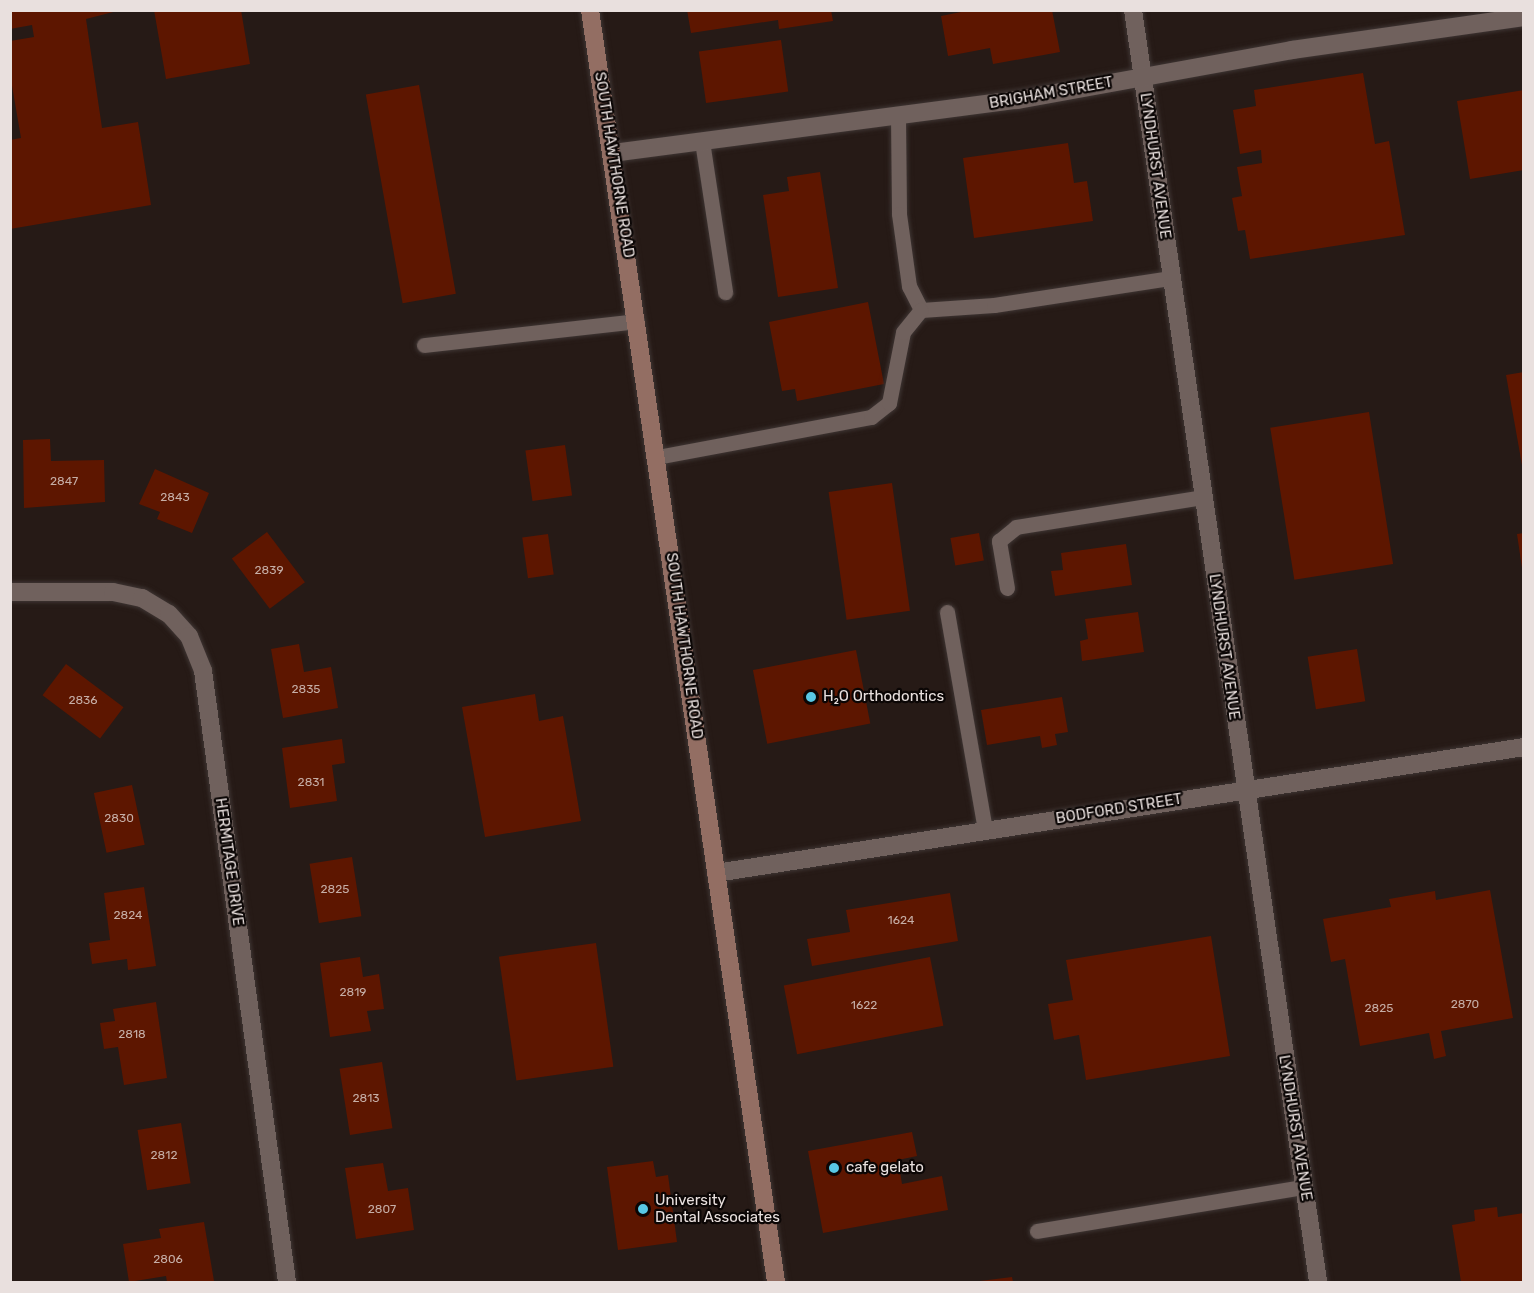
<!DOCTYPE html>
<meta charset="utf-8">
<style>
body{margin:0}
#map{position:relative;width:1534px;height:1293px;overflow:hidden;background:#261a16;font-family:Rubik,sans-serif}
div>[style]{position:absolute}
.building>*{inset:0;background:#5d1600;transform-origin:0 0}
.roads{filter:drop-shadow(0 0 2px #3e3533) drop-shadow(0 0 2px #3e3533)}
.lane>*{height:15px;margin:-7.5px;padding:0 7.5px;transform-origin:7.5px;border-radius:7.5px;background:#70615d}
.street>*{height:18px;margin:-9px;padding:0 9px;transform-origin:9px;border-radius:9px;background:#70615d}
.secondary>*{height:18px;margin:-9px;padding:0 9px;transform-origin:9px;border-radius:9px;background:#936e63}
.dots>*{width:16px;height:16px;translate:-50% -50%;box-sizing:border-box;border:3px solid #0b0605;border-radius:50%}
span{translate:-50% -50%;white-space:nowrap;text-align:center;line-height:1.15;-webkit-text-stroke:4.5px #0b0605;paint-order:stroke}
.number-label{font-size:12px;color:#c6aea6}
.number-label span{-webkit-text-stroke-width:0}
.street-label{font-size:15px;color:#e9e0de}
.poi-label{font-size:15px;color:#e9e0de}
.left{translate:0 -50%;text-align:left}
.frame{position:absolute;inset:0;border:12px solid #e9e0de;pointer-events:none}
</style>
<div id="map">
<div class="building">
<div style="clip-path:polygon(10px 10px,121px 10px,86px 19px,102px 128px,138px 122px,151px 205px,10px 229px,10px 140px,21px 138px,10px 74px,10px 41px,34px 37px,32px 25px,10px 29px)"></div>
<div style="clip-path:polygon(154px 10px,241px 10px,250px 64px,166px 79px)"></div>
<div style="clip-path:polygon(687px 10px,831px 10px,833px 21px,779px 29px,778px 20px,691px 33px)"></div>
<div style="clip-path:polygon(971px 10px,1052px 10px,1060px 52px,993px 64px,990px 48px,948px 56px,941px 16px)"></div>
<div style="left:781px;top:40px;width:52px;height:83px;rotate:82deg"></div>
<div style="clip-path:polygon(1363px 73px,1375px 144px,1389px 141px,1405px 235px,1250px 259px,1245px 230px,1238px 231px,1232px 198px,1242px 196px,1237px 167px,1262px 163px,1261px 150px,1240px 154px,1233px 110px,1256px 106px,1254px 90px)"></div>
<div style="left:419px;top:85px;width:212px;height:54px;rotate:80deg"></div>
<div style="clip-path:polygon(1524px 90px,1524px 170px,1470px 179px,1457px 101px)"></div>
<div style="clip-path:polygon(1068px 143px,1074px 183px,1087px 181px,1093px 221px,974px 238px,963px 158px)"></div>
<div style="clip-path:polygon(820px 172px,838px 288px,778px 297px,763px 195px,789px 191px,787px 177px)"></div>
<div style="clip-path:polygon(868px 302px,884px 384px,797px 401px,795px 389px,782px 391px,769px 322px)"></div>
<div style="clip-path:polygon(1524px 372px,1524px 465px,1522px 465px,1506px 375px)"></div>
<div style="left:1369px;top:412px;width:154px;height:100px;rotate:81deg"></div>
<div style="clip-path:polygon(50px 439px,51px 461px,104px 460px,105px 502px,24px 508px,23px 440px)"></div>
<div style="left:565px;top:445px;width:51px;height:40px;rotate:82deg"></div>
<div style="clip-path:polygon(155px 469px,209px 493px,192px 533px,157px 519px,160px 512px,139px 504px)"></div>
<div style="left:892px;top:483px;width:129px;height:64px;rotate:82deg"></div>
<div style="left:267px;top:532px;width:63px;height:44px;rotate:53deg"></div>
<div style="left:979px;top:533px;width:28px;height:29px;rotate:80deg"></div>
<div style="clip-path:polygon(1524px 533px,1524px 568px,1522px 568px,1517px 534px)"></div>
<div style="left:548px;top:534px;width:41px;height:26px;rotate:82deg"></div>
<div style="clip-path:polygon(1126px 544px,1132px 585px,1055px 596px,1051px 571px,1063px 570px,1061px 553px)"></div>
<div style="clip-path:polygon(1138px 612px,1144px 652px,1082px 661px,1080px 641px,1088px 639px,1085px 619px)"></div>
<div style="clip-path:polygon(299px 644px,304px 672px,331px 667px,338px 708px,283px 718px,271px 649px)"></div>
<div style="left:1357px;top:649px;width:53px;height:50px;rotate:81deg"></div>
<div style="left:856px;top:650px;width:75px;height:105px;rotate:79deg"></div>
<div style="left:66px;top:664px;width:72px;height:39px;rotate:37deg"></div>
<div style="clip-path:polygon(535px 694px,539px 721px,563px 716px,581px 821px,485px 837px,462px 707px)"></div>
<div style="clip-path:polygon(1062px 697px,1068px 732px,1055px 734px,1057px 745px,1042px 748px,1040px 736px,987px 745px,981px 710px)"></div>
<div style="clip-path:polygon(342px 739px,345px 763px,332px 765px,337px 801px,290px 808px,282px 748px)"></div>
<div style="left:132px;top:785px;width:61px;height:39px;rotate:78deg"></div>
<div style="left:352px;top:857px;width:60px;height:43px;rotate:81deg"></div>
<div style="clip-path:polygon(144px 887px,156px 966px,128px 970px,127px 959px,92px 964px,89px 943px,110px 940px,104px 893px)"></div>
<div style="clip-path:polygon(1490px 890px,1513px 1018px,1441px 1031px,1446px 1056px,1434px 1059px,1429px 1033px,1360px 1046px,1345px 959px,1331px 962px,1323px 919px,1391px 907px,1389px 899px,1435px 891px,1436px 900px)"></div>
<div style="clip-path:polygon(950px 893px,958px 941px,812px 966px,807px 939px,850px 932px,846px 910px)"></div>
<div style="clip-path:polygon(1211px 936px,1230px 1056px,1086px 1080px,1079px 1035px,1054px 1040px,1048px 1004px,1073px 1000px,1066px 960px)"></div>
<div style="left:596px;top:943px;width:125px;height:98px;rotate:82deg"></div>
<div style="clip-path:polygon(360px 957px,363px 977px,379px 974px,384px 1009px,367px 1011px,371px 1031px,330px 1037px,320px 963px)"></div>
<div style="left:930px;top:957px;width:70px;height:149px;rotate:79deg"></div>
<div style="clip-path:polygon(156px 1002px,167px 1078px,124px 1085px,118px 1047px,104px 1049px,100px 1023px,115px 1021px,113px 1009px)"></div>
<div style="left:382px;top:1062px;width:67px;height:43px;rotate:81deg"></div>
<div style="left:181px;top:1123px;width:61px;height:44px;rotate:81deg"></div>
<div style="clip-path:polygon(912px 1132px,917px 1156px,898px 1160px,902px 1184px,942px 1176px,948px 1210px,823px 1233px,808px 1151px)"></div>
<div style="clip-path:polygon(653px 1161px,656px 1177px,668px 1175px,677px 1242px,618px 1250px,607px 1167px)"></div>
<div style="clip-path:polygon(383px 1163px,388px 1191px,408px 1188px,414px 1230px,356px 1239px,345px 1168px)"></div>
<div style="clip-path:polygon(1497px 1207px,1498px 1217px,1524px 1213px,1524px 1282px,1461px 1282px,1452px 1225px,1475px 1221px,1474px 1210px)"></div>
<div style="clip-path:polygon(204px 1222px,214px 1281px,167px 1282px,166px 1276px,129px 1282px,123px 1244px,161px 1238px,159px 1229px)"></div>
<div style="clip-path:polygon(1012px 1277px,1013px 1282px,980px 1282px,980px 1281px)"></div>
</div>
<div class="roads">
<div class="lane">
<div style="left:898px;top:116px;width:98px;rotate:89.4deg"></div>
<div style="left:899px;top:214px;width:73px;rotate:82.1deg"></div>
<div style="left:909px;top:286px;width:27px;rotate:63deg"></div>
<div style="left:921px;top:310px;width:73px;rotate:-3.9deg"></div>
<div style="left:994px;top:305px;width:179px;rotate:-8.7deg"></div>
<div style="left:702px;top:141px;width:153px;rotate:81.3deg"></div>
<div style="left:424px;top:345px;width:214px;rotate:-6.4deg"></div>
<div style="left:657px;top:457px;width:218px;rotate:-10.6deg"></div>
<div style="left:871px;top:417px;width:23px;rotate:-38deg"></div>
<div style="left:889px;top:403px;width:72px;rotate:-78.8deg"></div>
<div style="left:903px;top:332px;width:28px;rotate:-51deg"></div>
<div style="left:1007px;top:588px;width:48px;rotate:-99.7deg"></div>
<div style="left:999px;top:541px;width:22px;rotate:-39deg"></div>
<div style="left:1016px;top:527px;width:189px;rotate:-9.1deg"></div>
<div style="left:947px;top:612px;width:221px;rotate:80.1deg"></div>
<div style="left:1037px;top:1231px;width:271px;rotate:-9.4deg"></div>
</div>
<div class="street">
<div style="left:1133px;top:10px;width:1285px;rotate:81.72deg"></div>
<div style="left:613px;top:153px;width:407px;rotate:-7.5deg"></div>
<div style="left:1017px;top:100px;width:280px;rotate:-10.3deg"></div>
<div style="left:1292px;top:50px;width:234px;rotate:-8.1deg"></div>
<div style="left:10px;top:592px;width:103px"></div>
<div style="left:113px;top:592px;width:30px;rotate:12deg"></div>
<div style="left:142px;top:598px;width:31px;rotate:31deg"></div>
<div style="left:169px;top:614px;width:30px;rotate:48deg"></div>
<div style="left:189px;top:636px;width:38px;rotate:68deg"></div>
<div style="left:203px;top:671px;width:617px;rotate:82.17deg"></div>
<div style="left:716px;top:873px;width:818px;rotate:-8.86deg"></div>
</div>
<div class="secondary">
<div style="left:590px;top:10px;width:1286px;rotate:81.68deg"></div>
</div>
</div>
<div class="dots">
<div style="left:811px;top:697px;background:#59c8e5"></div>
<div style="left:834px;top:1168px;background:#59c8e5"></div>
<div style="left:643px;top:1209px;background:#59c8e5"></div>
</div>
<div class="number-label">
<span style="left:64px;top:482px">2847</span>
<span style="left:175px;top:498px">2843</span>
<span style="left:269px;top:571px">2839</span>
<span style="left:306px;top:690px">2835</span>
<span style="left:83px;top:701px">2836</span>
<span style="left:311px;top:783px">2831</span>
<span style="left:119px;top:819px">2830</span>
<span style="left:335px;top:890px">2825</span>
<span style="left:128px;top:916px">2824</span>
<span style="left:901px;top:921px">1624</span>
<span style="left:353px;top:993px">2819</span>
<span style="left:1465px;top:1005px">2870</span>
<span style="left:864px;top:1006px">1622</span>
<span style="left:1379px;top:1009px">2825</span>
<span style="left:132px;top:1035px">2818</span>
<span style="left:366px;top:1099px">2813</span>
<span style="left:164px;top:1156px">2812</span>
<span style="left:382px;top:1210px">2807</span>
<span style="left:168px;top:1260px">2806</span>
</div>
<div class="street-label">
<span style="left:1051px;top:93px;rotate:-10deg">BRIGHAM STREET</span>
<span style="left:614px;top:165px;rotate:81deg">SOUTH HAWTHORNE ROAD</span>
<span style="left:1155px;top:166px;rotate:82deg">LYNDHURST AVENUE</span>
<span style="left:684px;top:646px;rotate:82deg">SOUTH HAWTHORNE ROAD</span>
<span style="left:1224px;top:647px;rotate:82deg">LYNDHURST AVENUE</span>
<span style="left:1119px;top:809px;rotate:-9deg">BODFORD STREET</span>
<span style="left:229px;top:862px;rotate:82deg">HERMITAGE DRIVE</span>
<span style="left:1295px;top:1128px;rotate:81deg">LYNDHURST AVENUE</span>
</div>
<div class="poi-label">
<span class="left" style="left:823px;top:697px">H₂O Orthodontics</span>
<span class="left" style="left:846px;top:1168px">cafe gelato</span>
<span class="left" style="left:655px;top:1209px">University<br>Dental Associates</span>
</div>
<div class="frame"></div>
</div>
